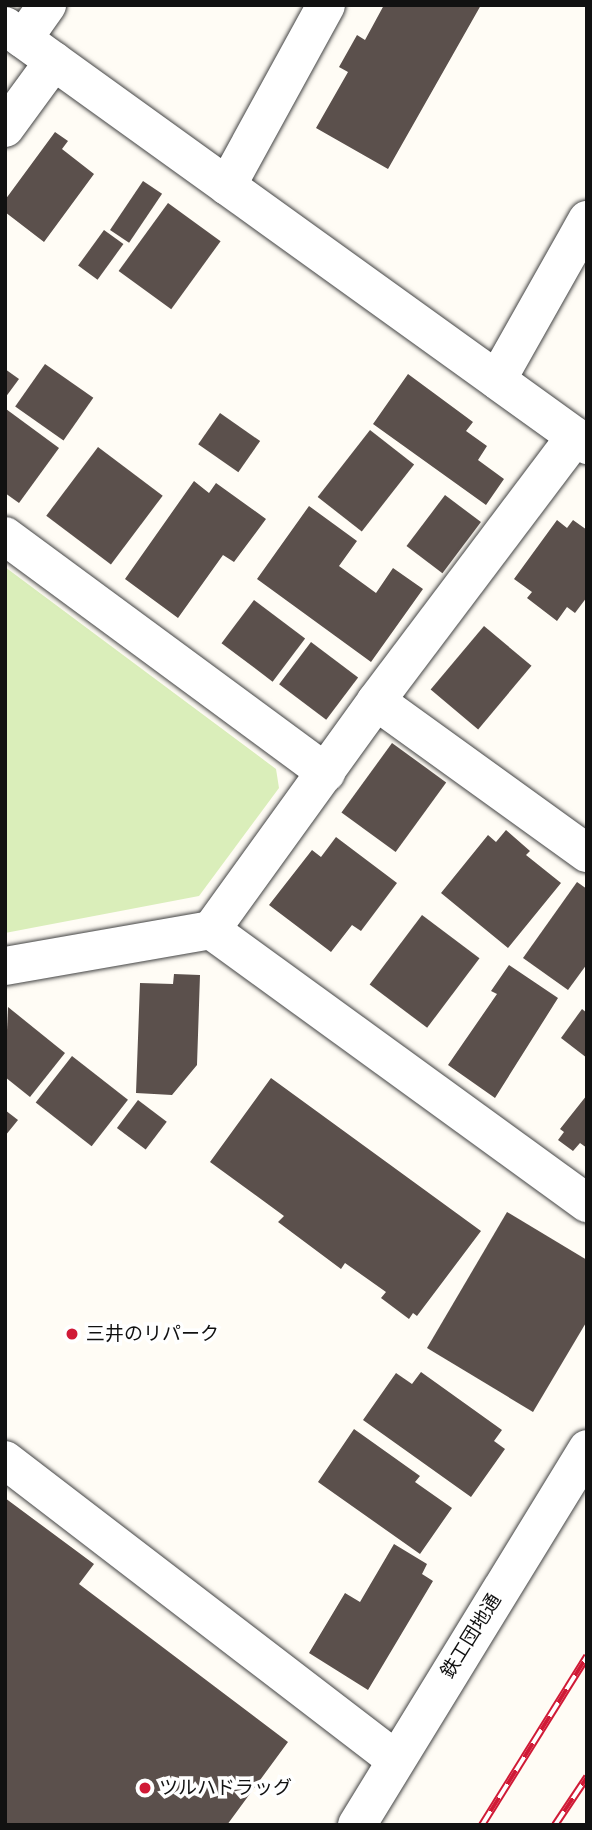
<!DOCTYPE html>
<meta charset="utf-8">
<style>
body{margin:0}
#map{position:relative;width:592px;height:1830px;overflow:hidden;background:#fffcf5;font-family:"Crimson Pro","Noto Sans JP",serif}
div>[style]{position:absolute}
.green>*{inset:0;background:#daeeba}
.building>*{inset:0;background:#5b504c;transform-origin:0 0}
.roads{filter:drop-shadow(0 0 2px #444) drop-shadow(0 0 2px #444)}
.minor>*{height:38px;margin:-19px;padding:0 19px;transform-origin:19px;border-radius:19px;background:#fff}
.rail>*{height:8px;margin-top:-4px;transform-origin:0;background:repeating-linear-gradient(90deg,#fff 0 16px,#d01a36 0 32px);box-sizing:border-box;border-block:2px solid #d01a36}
.dots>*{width:19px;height:19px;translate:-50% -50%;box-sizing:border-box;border:4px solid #fff;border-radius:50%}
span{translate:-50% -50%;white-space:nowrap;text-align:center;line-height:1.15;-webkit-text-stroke:7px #fff;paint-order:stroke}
.poi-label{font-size:19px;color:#111}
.left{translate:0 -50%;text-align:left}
.street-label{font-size:19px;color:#111}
.frame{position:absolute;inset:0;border:7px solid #111;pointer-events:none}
</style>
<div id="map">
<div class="green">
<div style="clip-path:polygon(5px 567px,276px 769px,279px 788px,199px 896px,5px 933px)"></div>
</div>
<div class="building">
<div style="clip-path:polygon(384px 5px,481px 5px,388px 169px,316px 128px,348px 72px,339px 67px,357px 35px,365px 40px)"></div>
<div style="clip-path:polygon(55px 132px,68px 141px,62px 149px,94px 174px,44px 242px,5px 212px,5px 200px)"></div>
<div style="left:143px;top:181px;width:23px;height:59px;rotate:34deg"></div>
<div style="left:168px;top:203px;width:65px;height:84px;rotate:36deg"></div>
<div style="left:104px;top:230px;width:24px;height:44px;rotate:36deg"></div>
<div style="left:45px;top:364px;width:59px;height:52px;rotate:35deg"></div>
<div style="clip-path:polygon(5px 369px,19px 379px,5px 398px)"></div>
<div style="clip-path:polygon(408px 374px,473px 422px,466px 431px,487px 446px,478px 460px,504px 479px,486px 505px,373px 424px)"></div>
<div style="clip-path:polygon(6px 409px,59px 448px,19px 503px,5px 493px)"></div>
<div style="left:220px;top:413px;width:49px;height:38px;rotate:35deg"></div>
<div style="left:370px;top:430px;width:56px;height:85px;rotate:38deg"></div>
<div style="left:98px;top:447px;width:81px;height:86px;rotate:37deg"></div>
<div style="clip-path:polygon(194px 481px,209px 493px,216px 483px,266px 519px,234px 562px,223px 555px,178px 618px,125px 579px)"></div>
<div style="left:445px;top:495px;width:45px;height:64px;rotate:37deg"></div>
<div style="clip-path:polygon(309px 506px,357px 541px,339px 566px,376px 593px,393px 568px,423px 589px,371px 662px,257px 579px)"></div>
<div style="clip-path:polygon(557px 520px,567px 528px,573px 520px,587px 530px,587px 597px,575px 613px,567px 607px,557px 621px,527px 598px,532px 592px,514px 579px)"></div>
<div style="left:254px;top:600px;width:64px;height:54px;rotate:37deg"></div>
<div style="left:484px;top:626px;width:62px;height:83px;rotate:40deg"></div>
<div style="left:311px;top:642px;width:59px;height:53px;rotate:37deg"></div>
<div style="left:392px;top:743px;width:67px;height:86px;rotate:36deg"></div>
<div style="clip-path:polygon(506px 830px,530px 851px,526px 855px,561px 883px,508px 948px,441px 893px,488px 835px,496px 842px)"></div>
<div style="clip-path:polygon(336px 837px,397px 883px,361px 931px,352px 925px,331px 952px,269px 905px,312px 850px,321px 857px)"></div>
<div style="clip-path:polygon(577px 882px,587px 889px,587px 964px,568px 990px,523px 958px)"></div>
<div style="left:422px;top:915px;width:72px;height:87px;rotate:37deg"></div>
<div style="clip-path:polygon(509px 965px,558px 998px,495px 1098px,448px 1065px,497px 994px,491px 991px)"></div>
<div style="clip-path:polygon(174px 974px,200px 975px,197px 1065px,172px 1095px,136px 1093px,140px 983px,173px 984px)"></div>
<div style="clip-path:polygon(8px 1007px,65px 1053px,30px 1097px,5px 1077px)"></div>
<div style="clip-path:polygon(582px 1009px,587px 1013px,587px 1058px,561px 1038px)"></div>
<div style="left:72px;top:1056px;width:71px;height:59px;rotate:38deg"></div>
<div style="clip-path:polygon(271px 1078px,481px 1231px,417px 1316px,413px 1313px,409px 1319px,381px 1298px,386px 1292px,345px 1263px,341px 1269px,278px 1222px,284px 1216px,210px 1162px)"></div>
<div style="clip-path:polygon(587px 1095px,587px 1148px,580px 1143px,573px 1151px,558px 1140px,564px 1132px,560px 1129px)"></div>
<div style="left:138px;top:1100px;width:36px;height:35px;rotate:37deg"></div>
<div style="clip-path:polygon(5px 1110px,18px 1120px,5px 1136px)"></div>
<div style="clip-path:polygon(507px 1212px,587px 1260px,587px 1321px,533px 1412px,427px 1348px)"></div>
<div style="clip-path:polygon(421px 1372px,502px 1430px,494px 1441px,505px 1449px,471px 1497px,363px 1420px,396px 1373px,412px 1384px)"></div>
<div style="clip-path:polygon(354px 1429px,420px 1476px,415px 1482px,452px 1508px,420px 1554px,318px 1482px)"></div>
<div style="clip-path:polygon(5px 1498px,94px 1564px,79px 1584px,288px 1742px,227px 1825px,5px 1825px)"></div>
<div style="clip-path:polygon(394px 1544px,427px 1564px,422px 1574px,433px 1581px,368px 1690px,309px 1653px,345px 1593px,360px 1602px)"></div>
</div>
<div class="roads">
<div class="minor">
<div style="left:5px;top:26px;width:717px;rotate:35.75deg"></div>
<div style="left:23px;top:39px;width:42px;rotate:-54.8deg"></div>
<div style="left:5px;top:128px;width:83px;rotate:-53.8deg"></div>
<div style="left:227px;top:186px;width:206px;rotate:-61.3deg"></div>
<div style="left:497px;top:380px;width:184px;rotate:-60.6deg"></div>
<div style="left:5px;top:536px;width:399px;rotate:36.4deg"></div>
<div style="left:376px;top:701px;width:260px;rotate:35.8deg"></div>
<div style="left:211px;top:930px;width:282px;rotate:-54.2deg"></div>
<div style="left:376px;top:701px;width:331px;rotate:-53deg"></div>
<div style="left:5px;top:966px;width:209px;rotate:-9.9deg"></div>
<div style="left:211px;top:930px;width:465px;rotate:36deg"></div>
<div style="left:5px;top:1460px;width:491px;rotate:37.5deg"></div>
<div style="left:357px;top:1825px;width:441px;rotate:-58.5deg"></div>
</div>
</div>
<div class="rail">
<div style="left:482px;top:1825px;width:199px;rotate:-58.1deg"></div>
<div style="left:555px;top:1825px;width:58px;rotate:-56.3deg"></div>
</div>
<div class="dots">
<div style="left:72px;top:1334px;background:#d01a36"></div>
<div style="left:145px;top:1788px;background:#d01a36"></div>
</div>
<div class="poi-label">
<span class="left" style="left:86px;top:1334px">三井のリパーク</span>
<span class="left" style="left:159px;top:1788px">ツルハドラッグ</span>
</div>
<div class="street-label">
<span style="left:471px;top:1636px;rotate:-58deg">鉄工団地通</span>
</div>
<div class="frame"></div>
</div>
